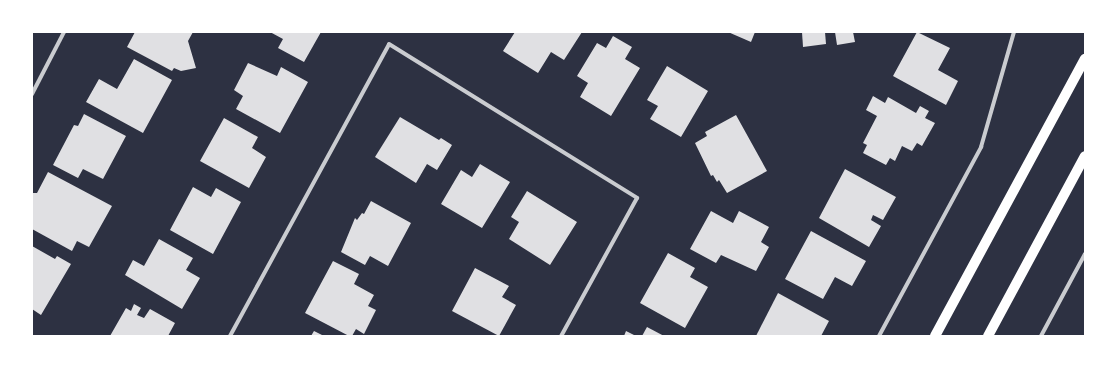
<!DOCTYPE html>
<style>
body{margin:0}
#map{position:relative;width:1117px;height:368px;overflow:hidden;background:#2d3142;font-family:Lato,sans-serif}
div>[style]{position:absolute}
.building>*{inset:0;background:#e0e0e3}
.minor>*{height:4px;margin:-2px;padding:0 2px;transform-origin:2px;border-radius:2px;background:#caccd0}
.primary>*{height:10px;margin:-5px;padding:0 5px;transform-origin:5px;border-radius:5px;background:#fff}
span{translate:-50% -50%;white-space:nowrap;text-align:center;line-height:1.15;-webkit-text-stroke:3px #fff;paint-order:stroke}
.frame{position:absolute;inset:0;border:33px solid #fff;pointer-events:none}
</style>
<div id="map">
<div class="building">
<div style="clip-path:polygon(135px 32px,193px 32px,188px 41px,196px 68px,181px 71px,174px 68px,172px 71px,127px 47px)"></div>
<div style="clip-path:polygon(270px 32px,321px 32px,304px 62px,278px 48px,283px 39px)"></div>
<div style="clip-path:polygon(515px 32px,582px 32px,564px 60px,551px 52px,538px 73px,503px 51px)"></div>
<div style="clip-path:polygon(728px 32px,755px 32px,751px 42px)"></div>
<div style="clip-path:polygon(802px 32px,825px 32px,826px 44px,803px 47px)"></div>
<div style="clip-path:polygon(835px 32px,853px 32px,855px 42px,837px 45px)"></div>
<div style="clip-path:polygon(917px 32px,950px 48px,938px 70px,958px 81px,946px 105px,893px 76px)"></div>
<div style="clip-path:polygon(613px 36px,632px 47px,625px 59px,640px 68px,611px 116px,580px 97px,588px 83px,577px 76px,597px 43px,606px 48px)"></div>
<div style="clip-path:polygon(134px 59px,172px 80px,143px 133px,86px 102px,99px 79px,117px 89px)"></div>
<div style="clip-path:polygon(248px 63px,277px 76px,281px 67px,308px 82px,280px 133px,236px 109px,243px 96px,234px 90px)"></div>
<div style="clip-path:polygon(667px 66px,708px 91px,681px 137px,650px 119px,658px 106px,647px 100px)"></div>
<div style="clip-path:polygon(873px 96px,885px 103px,888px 97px,916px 113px,920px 106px,929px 111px,925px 118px,935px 123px,922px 146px,917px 143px,912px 151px,902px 146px,895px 161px,890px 158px,886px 165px,863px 153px,867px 145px,863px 143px,877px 116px,866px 110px)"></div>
<div style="clip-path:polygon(84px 114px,126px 136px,103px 179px,83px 169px,78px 178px,53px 165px,74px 125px,78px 126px)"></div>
<div style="clip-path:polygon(736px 115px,767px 171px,727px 193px,719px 180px,717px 182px,713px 175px,711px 176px,695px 143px,707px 136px,705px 132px)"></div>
<div style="clip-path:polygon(400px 117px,439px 140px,441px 138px,452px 145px,437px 170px,427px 164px,416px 183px,375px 157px)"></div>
<div style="clip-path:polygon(224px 118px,258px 137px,252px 148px,266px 157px,249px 188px,200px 161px)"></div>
<div style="clip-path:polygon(480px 164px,510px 182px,482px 228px,441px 204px,461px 170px,472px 177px)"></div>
<div style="clip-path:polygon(845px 169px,896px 197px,883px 220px,873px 215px,871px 220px,881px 226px,869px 247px,819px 218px)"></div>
<div style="clip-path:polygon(48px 172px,112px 206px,89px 247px,77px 241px,72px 251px,32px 229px,32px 193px,37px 193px)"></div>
<div style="clip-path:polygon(193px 187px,211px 197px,216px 188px,241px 202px,213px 254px,170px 230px)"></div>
<div style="clip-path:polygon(527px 191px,577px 222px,550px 265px,509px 239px,519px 222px,511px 217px)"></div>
<div style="clip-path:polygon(371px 201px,411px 223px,388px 266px,370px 256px,365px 265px,341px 252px,355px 218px,357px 220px,362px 213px,364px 214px)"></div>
<div style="clip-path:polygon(711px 211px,733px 223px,739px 211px,769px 227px,761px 242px,769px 247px,756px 271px,721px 255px,716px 263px,690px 249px)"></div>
<div style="clip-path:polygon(811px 231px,866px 261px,852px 286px,835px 277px,823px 299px,785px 279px)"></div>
<div style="clip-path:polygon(159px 239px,193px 258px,186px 270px,200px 278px,182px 309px,125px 275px,133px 260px,144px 266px)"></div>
<div style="clip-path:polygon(32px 246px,55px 259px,57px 256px,71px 264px,41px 315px,32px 309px)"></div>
<div style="clip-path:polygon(668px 253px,695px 268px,690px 277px,708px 287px,685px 328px,640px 303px)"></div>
<div style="clip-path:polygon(333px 261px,359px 274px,354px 284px,374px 295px,368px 306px,376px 310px,364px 334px,356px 329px,352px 336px,349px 336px,305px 313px)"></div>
<div style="clip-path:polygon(475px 268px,509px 286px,502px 297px,516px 305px,499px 336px,452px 311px)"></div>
<div style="clip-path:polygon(778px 293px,829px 321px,821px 336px,756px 336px)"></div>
<div style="clip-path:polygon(134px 304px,141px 308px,137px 315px,144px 318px,150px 309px,175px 323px,168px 336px,110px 336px,126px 308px,131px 311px)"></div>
<div style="clip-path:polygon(647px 327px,664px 336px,642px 336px)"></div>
<div style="clip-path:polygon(314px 331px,324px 336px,311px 336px)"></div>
<div style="clip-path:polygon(626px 331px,636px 336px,624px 336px)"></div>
</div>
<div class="minor">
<div style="left:32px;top:94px;width:70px;rotate:-62.7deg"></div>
<div style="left:230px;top:336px;width:332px;rotate:-61.4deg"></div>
<div style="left:389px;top:44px;width:292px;rotate:31.8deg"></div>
<div style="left:637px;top:198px;width:158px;rotate:118.8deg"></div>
<div style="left:879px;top:336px;width:215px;rotate:-61.6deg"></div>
<div style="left:981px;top:147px;width:120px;rotate:-74deg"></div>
<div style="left:1041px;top:336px;width:93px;rotate:-61.8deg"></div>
</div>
<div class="primary">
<div style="left:935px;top:336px;width:315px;rotate:-61.6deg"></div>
<div style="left:988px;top:336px;width:204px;rotate:-61.7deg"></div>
</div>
<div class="frame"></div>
</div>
